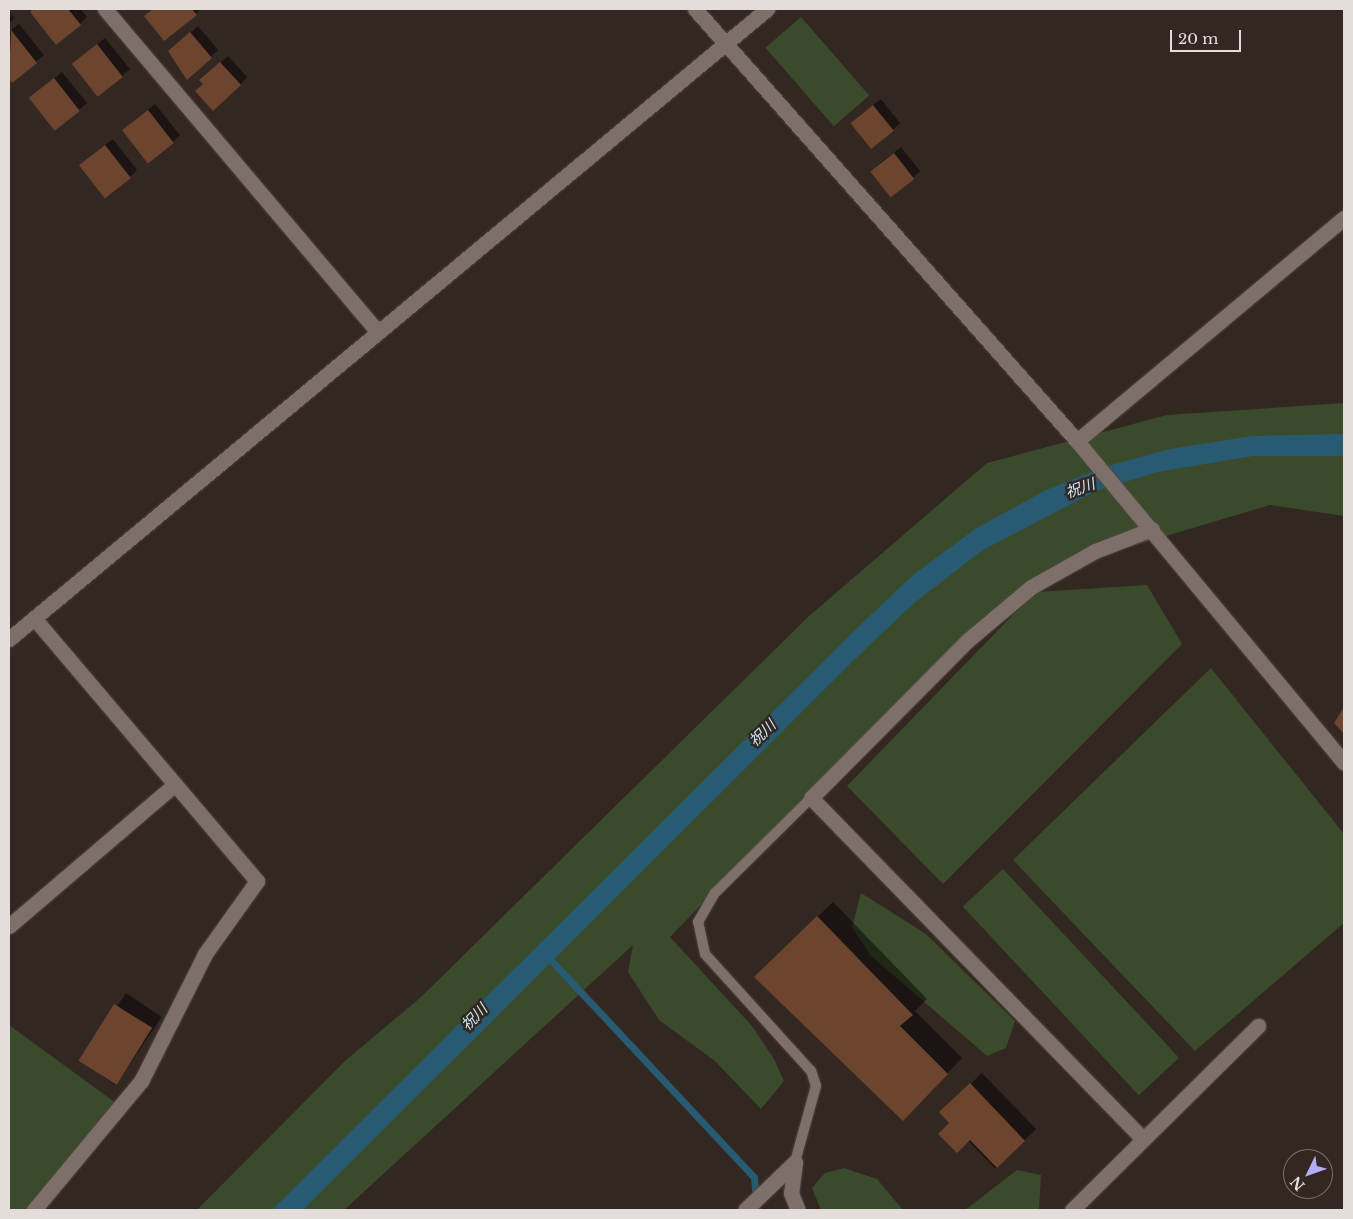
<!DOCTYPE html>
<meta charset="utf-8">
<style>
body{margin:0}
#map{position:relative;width:1353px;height:1219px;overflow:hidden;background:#332722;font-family:"Libre Baskerville","Noto Sans JP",serif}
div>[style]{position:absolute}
.green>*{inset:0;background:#3a4b2c;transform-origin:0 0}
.water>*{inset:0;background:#285a72}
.shadow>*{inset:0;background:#0007;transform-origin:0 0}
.stream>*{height:7px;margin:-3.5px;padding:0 3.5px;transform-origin:3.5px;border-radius:3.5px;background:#285a72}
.building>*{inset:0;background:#6d442e;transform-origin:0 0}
.roads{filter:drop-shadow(0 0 1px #504541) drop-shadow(0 0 1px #504541)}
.service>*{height:10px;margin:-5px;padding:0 5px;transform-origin:5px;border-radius:5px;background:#7e7069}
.minor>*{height:15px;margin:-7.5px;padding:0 7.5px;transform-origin:7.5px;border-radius:7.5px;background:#7e7069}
.tertiary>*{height:15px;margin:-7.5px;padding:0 7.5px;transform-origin:7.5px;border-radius:7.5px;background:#7e7069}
span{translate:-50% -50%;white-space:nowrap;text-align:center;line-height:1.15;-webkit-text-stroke:4.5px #332722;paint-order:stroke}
.water-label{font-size:15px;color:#cae8f8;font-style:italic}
.frame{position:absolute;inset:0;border:10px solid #e5ddd9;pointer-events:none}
.north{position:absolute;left:1283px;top:1149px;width:50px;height:50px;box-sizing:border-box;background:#332722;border:1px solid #7a706b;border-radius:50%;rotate:228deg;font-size:14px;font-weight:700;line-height:20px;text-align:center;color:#e5ddd9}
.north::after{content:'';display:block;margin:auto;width:18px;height:22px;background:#b5acf9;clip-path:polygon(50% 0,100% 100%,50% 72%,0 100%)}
.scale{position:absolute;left:1170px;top:30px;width:71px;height:22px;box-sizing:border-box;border:2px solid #e5ddd9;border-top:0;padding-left:6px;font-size:15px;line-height:18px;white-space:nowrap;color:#e5ddd9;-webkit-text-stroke:4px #332722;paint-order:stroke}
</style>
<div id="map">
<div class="green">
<div style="left:801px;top:17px;width:104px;height:47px;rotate:49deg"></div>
<div style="clip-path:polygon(1344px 403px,1344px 516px,1270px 505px,1072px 564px,1037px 592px,1147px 585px,1182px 644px,943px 884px,847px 786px,1032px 595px,908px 691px,670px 937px,752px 1026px,774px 1059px,784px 1081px,761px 1109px,715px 1061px,659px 1020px,628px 972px,633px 945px,344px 1210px,197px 1210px,346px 1060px,420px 998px,808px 617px,987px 463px,1167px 415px)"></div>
<div style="clip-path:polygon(1211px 668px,1344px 834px,1344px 923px,1195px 1051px,1013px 860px)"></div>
<div style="left:1003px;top:869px;width:258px;height:55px;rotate:47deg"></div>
<div style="clip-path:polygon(861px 893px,926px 934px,1015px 1021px,1006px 1048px,987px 1056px,871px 956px,852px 927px)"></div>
<div style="clip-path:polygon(9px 1025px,120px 1106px,34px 1210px,9px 1210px)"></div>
<div style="clip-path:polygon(844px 1168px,877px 1179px,903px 1210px,821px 1210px,812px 1188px,825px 1173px)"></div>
<div style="clip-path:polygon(1017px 1170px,1041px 1175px,1039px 1209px,965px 1210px)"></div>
</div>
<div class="water">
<div style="clip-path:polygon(1344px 434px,1344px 456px,1253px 456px,1158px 472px,1098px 490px,983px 550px,914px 603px,854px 660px,303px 1210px,272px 1210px,854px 631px,913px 575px,975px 529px,1046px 490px,1104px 467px,1170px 449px,1252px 436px)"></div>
</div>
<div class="shadow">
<div style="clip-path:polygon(34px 9px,81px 9px,87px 17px,80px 24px,31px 12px)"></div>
<div style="clip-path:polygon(153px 9px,201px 9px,196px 14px,146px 16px)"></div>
<div style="clip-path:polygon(9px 12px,14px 18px,9px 24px)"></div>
<div style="clip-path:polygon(19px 24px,44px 55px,12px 81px,9px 32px)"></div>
<div style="clip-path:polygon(198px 26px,218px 50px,187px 78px,177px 44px)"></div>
<div style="clip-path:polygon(105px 38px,130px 69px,122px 76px,74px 64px)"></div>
<div style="clip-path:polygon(228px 56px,247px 77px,240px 85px,204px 84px,208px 73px)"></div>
<div style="clip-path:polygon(62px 72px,87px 103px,79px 110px,31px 98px)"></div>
<div style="clip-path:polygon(881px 99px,900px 123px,893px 130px,859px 116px)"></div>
<div style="clip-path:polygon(155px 104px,180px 135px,173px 142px,124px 130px)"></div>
<div style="clip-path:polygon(113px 139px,137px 170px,130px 177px,88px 158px)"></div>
<div style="clip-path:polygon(901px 147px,920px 171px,913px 178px,879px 164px)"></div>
<div style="clip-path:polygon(833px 902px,927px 999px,915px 1011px,962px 1058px,917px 1105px,770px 962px)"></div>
<div style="left:126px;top:993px;width:43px;height:82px;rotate:34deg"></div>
<div style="left:982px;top:1073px;width:78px;height:57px;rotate:46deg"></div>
</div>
<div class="stream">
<div style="left:548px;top:957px;width:301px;rotate:46.9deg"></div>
<div style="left:754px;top:1177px;width:33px;rotate:85deg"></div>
</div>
<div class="building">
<div style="clip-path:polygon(33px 9px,68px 9px,81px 25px,56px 45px,30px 12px)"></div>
<div style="clip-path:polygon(153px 9px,192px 9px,197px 15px,164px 41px,144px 16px)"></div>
<div style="clip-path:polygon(11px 30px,37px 63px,12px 83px,9px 79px)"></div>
<div style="clip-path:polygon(190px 32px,212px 58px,187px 80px,168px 51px)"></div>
<div style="left:97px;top:44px;width:42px;height:32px;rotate:52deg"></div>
<div style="clip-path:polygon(220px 62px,241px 85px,213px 111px,195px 91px,203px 84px,199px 80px)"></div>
<div style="left:54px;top:78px;width:42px;height:32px;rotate:52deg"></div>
<div style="left:873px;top:105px;width:33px;height:29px;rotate:51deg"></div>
<div style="left:148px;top:110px;width:42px;height:33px;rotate:52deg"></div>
<div style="left:105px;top:145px;width:42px;height:33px;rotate:52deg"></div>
<div style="left:894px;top:153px;width:33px;height:30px;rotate:52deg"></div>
<div style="clip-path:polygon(1344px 707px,1344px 734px,1334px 723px)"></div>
<div style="clip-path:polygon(817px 916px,913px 1015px,900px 1026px,948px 1074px,903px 1121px,754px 977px)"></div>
<div style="left:114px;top:1004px;width:45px;height:67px;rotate:32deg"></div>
<div style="clip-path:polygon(970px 1083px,1025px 1141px,997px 1168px,970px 1140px,957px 1153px,938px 1134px,949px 1123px,939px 1112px)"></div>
</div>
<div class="roads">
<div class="service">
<div style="left:795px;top:1162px;width:79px;rotate:-74.6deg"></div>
<div style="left:816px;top:1086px;width:16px;rotate:-108deg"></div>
<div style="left:811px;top:1071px;width:158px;rotate:-132.2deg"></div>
<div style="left:705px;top:954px;width:33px;rotate:-102deg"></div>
<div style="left:698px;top:922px;width:34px;rotate:-60deg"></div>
<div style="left:715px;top:893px;width:135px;rotate:-44.7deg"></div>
</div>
<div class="minor">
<div style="left:105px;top:9px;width:423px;rotate:49.8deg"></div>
<div style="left:1077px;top:441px;width:348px;rotate:-39.9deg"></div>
<div style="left:34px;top:618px;width:345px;rotate:49.7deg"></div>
<div style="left:257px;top:881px;width:90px;rotate:125.5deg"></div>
<div style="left:205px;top:954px;width:142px;rotate:116.7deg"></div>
<div style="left:141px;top:1081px;width:168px;rotate:129.7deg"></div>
<div style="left:9px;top:926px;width:218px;rotate:-40.5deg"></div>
<div style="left:1143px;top:1139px;width:476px;rotate:-134.2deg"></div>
<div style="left:811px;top:798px;width:223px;rotate:-45.2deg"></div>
<div style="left:968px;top:640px;width:82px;rotate:-40.1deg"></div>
<div style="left:1031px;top:587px;width:73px;rotate:-29.4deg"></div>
<div style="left:1095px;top:551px;width:61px;rotate:-21.1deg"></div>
<div style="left:795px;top:1162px;width:31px;rotate:97deg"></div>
<div style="left:791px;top:1193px;width:18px;rotate:68deg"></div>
<div style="left:745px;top:1210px;width:69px;rotate:-43.8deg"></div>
<div style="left:1072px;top:1210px;width:262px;rotate:-44.7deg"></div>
</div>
<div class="tertiary">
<div style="left:695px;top:9px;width:577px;rotate:48.51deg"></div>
<div style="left:1077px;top:441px;width:418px;rotate:50.3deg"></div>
<div style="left:9px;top:639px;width:986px;rotate:-39.73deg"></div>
</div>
</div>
<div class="water-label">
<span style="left:1080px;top:488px;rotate:-19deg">祝川</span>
<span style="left:762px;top:733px;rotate:-44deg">祝川</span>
<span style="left:474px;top:1017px;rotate:-46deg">祝川</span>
</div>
<div class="frame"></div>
<div class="north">N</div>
<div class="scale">20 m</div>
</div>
